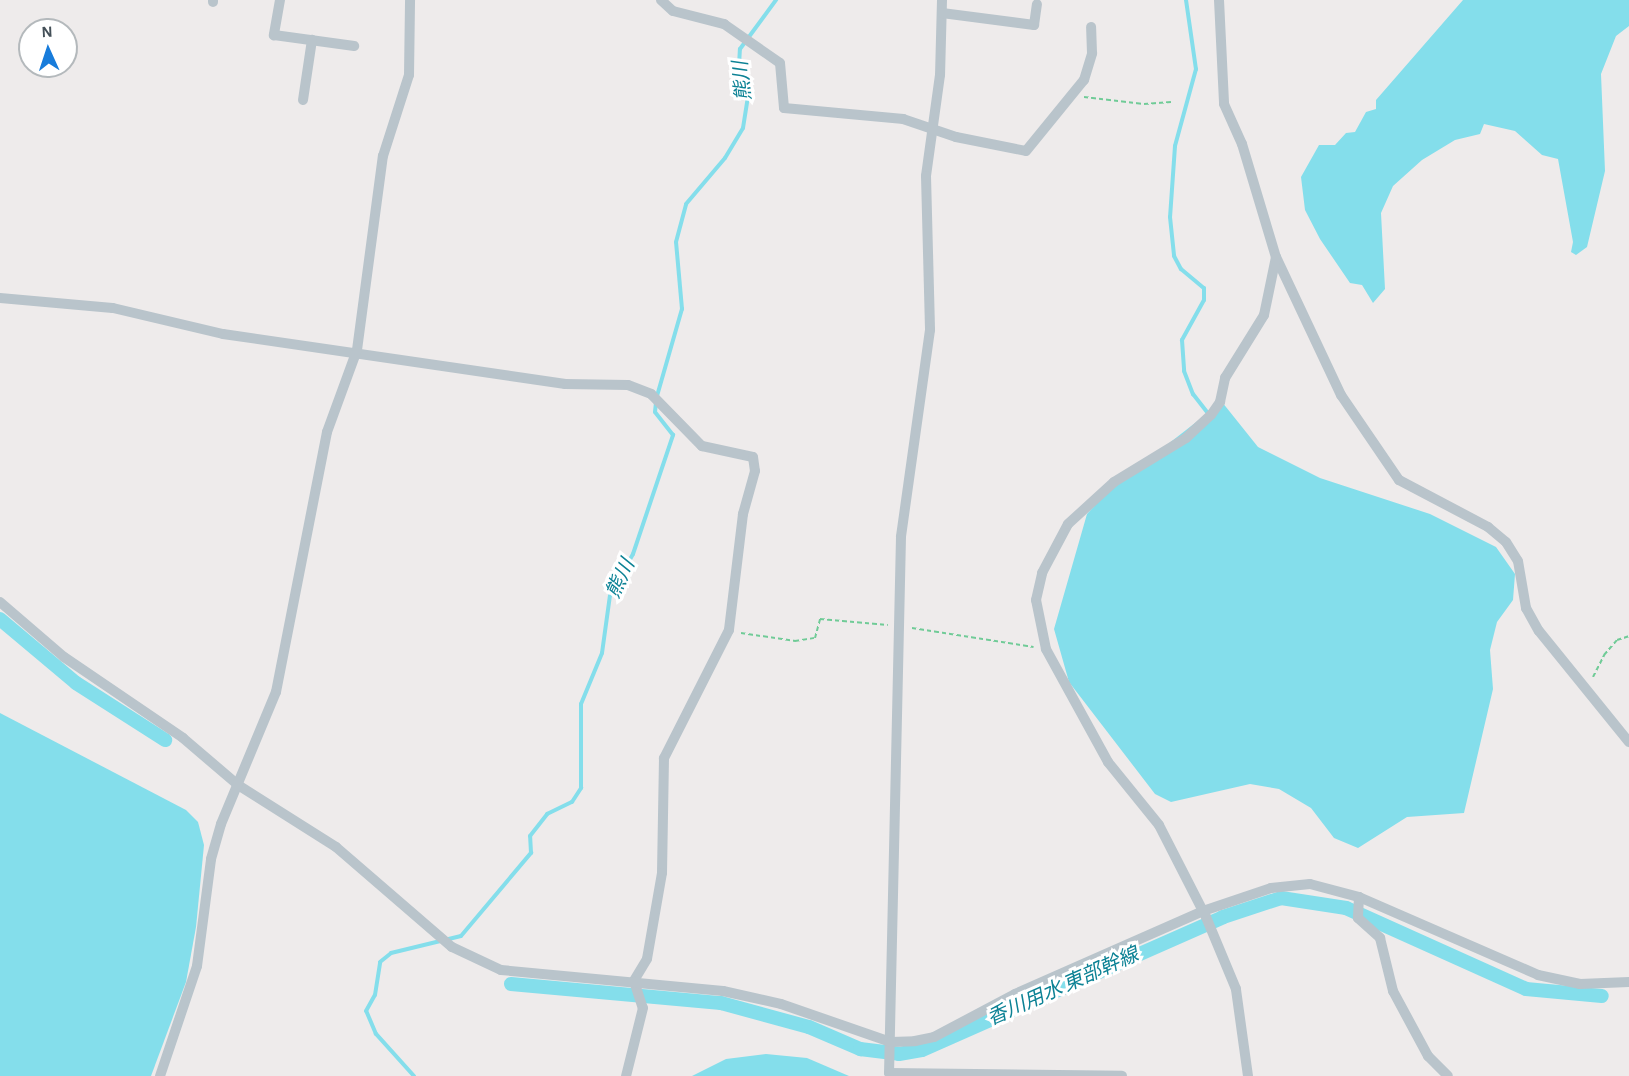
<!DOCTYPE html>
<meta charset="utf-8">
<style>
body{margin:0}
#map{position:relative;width:1629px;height:1076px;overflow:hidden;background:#eeebeb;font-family:"Alegreya Sans","Noto Sans JP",sans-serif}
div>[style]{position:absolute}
.water>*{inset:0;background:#84deeb}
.stream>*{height:4px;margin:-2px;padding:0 2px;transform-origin:2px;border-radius:2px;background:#84deeb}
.canal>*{height:14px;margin:-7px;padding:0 7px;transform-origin:7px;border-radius:7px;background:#84deeb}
.path>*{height:2px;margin-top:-1px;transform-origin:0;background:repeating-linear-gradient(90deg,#70cb97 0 4.5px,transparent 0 7.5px)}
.minor>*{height:10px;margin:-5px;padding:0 5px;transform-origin:5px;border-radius:5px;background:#b9c4cb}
span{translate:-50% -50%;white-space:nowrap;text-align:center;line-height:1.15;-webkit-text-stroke:6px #fff;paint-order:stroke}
.water-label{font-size:20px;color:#0c8295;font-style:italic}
.north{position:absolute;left:18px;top:18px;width:60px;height:60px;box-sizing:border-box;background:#fff;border:2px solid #b4b9bc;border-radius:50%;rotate:357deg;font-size:16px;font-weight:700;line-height:24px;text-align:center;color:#445058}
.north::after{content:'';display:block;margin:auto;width:21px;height:27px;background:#187cdb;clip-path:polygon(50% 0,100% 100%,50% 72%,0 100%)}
</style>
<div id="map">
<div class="water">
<div style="clip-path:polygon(1463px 0,1629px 0,1629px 26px,1616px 36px,1601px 74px,1605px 171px,1587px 247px,1576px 255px,1571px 252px,1573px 242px,1558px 159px,1542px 155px,1515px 131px,1484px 124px,1480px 134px,1455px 140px,1422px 160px,1393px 186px,1381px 213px,1385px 289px,1373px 303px,1362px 285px,1350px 283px,1320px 239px,1305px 210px,1301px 177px,1319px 145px,1335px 145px,1346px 133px,1355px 132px,1366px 112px,1376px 109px,1376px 100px)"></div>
<div style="clip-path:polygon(1222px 402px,1258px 447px,1320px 478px,1430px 514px,1496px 547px,1515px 574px,1513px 600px,1497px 622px,1490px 650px,1493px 689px,1464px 813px,1407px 817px,1358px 848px,1334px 838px,1311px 808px,1279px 789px,1250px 784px,1171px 802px,1155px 794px,1069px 682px,1054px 629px,1087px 514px,1109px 490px)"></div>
<div style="clip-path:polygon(0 713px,186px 810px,198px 822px,204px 845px,196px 927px,186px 982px,151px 1076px,0 1076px)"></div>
<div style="clip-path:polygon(766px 1054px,807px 1058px,849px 1076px,692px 1076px,726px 1059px)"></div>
</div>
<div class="stream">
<div style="left:1186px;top:0;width:70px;rotate:81.8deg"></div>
<div style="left:1196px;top:69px;width:80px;rotate:105.3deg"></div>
<div style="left:1175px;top:146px;width:71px;rotate:94deg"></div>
<div style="left:1170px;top:217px;width:39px;rotate:84deg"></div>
<div style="left:1174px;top:256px;width:15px;rotate:62deg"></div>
<div style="left:1181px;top:269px;width:30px;rotate:40deg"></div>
<div style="left:1204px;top:288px;width:12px;rotate:90deg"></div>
<div style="left:1204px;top:300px;width:46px;rotate:118.8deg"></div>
<div style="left:1182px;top:340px;width:31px;rotate:86deg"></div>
<div style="left:1184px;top:371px;width:25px;rotate:69deg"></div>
<div style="left:1193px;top:394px;width:24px;rotate:52deg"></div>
<div style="left:657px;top:396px;width:91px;rotate:-74deg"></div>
<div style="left:682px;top:309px;width:67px;rotate:-95.1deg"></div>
<div style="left:676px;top:242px;width:39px;rotate:-75deg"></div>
<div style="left:686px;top:204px;width:60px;rotate:-49.7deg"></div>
<div style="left:725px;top:158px;width:35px;rotate:-59deg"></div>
<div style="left:743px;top:128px;width:31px;rotate:-81deg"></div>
<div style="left:748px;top:97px;width:32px;rotate:-106deg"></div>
<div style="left:739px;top:66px;width:17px;rotate:-87deg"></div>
<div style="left:740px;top:49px;width:61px;rotate:-53.7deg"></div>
<div style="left:414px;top:1076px;width:57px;rotate:-132.1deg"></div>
<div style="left:376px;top:1034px;width:25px;rotate:-113deg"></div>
<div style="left:366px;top:1011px;width:18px;rotate:-61deg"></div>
<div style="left:375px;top:995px;width:33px;rotate:-81deg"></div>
<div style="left:380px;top:962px;width:14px;rotate:-39deg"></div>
<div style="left:391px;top:953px;width:72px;rotate:-13.7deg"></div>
<div style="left:461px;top:936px;width:109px;rotate:-49.9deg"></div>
<div style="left:531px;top:853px;width:17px;rotate:-93deg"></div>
<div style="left:530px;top:836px;width:28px;rotate:-52deg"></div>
<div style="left:547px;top:814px;width:28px;rotate:-26deg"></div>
<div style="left:572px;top:802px;width:17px;rotate:-57deg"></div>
<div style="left:581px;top:788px;width:84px;rotate:-90deg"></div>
<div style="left:581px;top:704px;width:55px;rotate:-67.6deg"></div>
<div style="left:602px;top:653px;width:59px;rotate:-82.1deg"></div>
<div style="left:610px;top:595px;width:47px;rotate:-60.7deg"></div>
<div style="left:633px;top:554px;width:126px;rotate:-71.4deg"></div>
<div style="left:673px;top:435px;width:29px;rotate:-128deg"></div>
<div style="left:655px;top:412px;width:9px;rotate:-84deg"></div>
</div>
<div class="canal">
<div style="left:0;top:619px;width:99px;rotate:40.1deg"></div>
<div style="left:76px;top:683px;width:106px;rotate:32.6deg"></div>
<div style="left:511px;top:984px;width:211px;rotate:5.2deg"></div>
<div style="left:721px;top:1003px;width:91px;rotate:15.3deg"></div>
<div style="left:809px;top:1027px;width:56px;rotate:23.3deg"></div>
<div style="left:860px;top:1049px;width:39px;rotate:7deg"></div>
<div style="left:899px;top:1054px;width:23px;rotate:-10deg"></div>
<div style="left:922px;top:1050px;width:329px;rotate:-23.8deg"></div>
<div style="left:1223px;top:917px;width:61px;rotate:-18.1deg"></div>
<div style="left:1281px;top:898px;width:66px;rotate:8.7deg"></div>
<div style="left:1346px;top:908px;width:197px;rotate:24.2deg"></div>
<div style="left:1526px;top:989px;width:76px;rotate:5.3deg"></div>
</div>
<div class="path">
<div style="left:1084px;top:97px;width:60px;rotate:6.7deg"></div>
<div style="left:1144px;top:104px;width:27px;rotate:-4deg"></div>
<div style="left:912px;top:628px;width:123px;rotate:8.9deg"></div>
<div style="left:741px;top:633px;width:55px;rotate:8.4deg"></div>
<div style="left:795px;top:641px;width:20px;rotate:-9deg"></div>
<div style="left:815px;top:638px;width:20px;rotate:-75deg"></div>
<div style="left:820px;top:619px;width:68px;rotate:5deg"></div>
<div style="left:1593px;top:677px;width:25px;rotate:-63deg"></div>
<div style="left:1604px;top:655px;width:20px;rotate:-49deg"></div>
<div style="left:1617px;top:640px;width:13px;rotate:-18deg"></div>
</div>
<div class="minor">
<div style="left:280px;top:0;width:36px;rotate:100deg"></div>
<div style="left:274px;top:35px;width:81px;rotate:7.8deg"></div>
<div style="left:661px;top:0;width:16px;rotate:43deg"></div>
<div style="left:673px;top:11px;width:53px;rotate:14.3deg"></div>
<div style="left:724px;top:24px;width:68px;rotate:34.9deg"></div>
<div style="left:780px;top:63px;width:45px;rotate:84.9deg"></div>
<div style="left:784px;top:108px;width:120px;rotate:5.3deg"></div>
<div style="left:903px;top:119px;width:56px;rotate:18.8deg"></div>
<div style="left:956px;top:137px;width:71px;rotate:11.3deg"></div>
<div style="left:1026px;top:151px;width:92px;rotate:-50.8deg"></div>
<div style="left:1084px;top:80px;width:28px;rotate:-73deg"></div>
<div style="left:1092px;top:53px;width:26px;rotate:-92deg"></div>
<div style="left:942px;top:0;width:75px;rotate:91.5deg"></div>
<div style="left:940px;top:75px;width:102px;rotate:97.9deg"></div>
<div style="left:926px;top:176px;width:154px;rotate:88.5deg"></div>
<div style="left:930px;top:330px;width:209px;rotate:98deg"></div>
<div style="left:901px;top:537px;width:536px;rotate:91.28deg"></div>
<div style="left:889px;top:1073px;width:233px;rotate:0.7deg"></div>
<div style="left:1219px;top:0;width:104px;rotate:87.2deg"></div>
<div style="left:1224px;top:104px;width:44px;rotate:65.8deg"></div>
<div style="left:1242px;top:144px;width:118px;rotate:73.3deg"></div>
<div style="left:1276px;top:257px;width:153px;rotate:64.8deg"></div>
<div style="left:1341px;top:395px;width:103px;rotate:55.7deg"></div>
<div style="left:1399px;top:480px;width:101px;rotate:27.8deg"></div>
<div style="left:1488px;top:527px;width:23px;rotate:40deg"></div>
<div style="left:1506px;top:542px;width:22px;rotate:58deg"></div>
<div style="left:1518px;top:561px;width:48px;rotate:80.3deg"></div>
<div style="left:1526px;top:608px;width:26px;rotate:61deg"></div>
<div style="left:1539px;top:631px;width:143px;rotate:51deg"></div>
<div style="left:213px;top:2px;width:2px;rotate:-90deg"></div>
<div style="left:942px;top:13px;width:93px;rotate:7.4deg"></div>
<div style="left:1034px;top:25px;width:21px;rotate:-82deg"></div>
<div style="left:303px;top:100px;width:61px;rotate:-81.5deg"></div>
<div style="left:0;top:298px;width:113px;rotate:5.1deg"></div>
<div style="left:113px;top:308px;width:113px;rotate:13.3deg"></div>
<div style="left:223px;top:334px;width:346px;rotate:8.3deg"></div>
<div style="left:565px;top:384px;width:63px;rotate:0.9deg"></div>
<div style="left:628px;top:385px;width:25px;rotate:21deg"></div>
<div style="left:651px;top:394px;width:73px;rotate:45.6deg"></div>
<div style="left:702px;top:446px;width:52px;rotate:12.2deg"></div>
<div style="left:753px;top:457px;width:14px;rotate:82deg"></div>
<div style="left:755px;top:471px;width:45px;rotate:105.6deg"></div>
<div style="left:743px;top:514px;width:117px;rotate:96.9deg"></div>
<div style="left:729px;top:630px;width:144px;rotate:116.9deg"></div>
<div style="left:664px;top:758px;width:115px;rotate:91deg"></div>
<div style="left:662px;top:873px;width:87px;rotate:99.9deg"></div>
<div style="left:647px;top:959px;width:26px;rotate:121deg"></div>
<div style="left:634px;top:981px;width:28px;rotate:72deg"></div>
<div style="left:643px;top:1008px;width:70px;rotate:104deg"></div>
<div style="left:0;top:602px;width:84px;rotate:40.7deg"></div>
<div style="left:64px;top:657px;width:144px;rotate:34.2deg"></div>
<div style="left:183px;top:738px;width:72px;rotate:40.5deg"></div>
<div style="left:238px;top:785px;width:116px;rotate:32.3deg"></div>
<div style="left:336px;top:847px;width:153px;rotate:40.8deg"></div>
<div style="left:452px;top:947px;width:54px;rotate:25.1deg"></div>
<div style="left:501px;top:970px;width:223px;rotate:5.4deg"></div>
<div style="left:723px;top:991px;width:59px;rotate:12.6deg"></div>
<div style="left:781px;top:1004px;width:116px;rotate:19.1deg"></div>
<div style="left:891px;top:1042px;width:24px;rotate:-2deg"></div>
<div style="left:915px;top:1041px;width:19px;rotate:-12deg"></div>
<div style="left:934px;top:1037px;width:92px;rotate:-28deg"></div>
<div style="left:1015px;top:994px;width:206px;rotate:-23.8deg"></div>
<div style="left:1203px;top:911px;width:72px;rotate:-18.7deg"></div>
<div style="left:1271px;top:888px;width:39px;rotate:-6deg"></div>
<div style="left:1310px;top:884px;width:51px;rotate:14.9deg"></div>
<div style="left:1359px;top:897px;width:195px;rotate:23.5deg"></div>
<div style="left:1538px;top:975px;width:43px;rotate:12.1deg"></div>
<div style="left:1580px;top:984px;width:49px;rotate:-2.3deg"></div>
<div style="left:1359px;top:897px;width:21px;rotate:93deg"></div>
<div style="left:1358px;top:918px;width:30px;rotate:42deg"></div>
<div style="left:1380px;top:938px;width:55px;rotate:76.2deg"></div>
<div style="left:1393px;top:991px;width:74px;rotate:61.7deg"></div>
<div style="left:1428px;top:1056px;width:28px;rotate:45deg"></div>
<div style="left:160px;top:1076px;width:116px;rotate:-71.4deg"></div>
<div style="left:197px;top:966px;width:108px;rotate:-82.5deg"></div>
<div style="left:211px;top:859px;width:36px;rotate:-74deg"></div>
<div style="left:221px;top:824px;width:143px;rotate:-67.4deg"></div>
<div style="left:276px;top:692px;width:265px;rotate:-78.9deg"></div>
<div style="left:327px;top:432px;width:87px;rotate:-69.9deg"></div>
<div style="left:357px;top:350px;width:196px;rotate:-82.4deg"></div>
<div style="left:383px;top:156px;width:85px;rotate:-72.2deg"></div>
<div style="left:409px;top:75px;width:75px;rotate:-89.2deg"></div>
<div style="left:1248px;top:1076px;width:88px;rotate:-97.9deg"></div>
<div style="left:1236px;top:989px;width:78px;rotate:-112.6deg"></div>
<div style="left:1206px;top:917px;width:103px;rotate:-117.1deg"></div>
<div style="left:1159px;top:825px;width:81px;rotate:-129deg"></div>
<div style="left:1108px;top:762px;width:129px;rotate:-118.8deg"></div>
<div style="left:1046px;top:649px;width:50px;rotate:-101.5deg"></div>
<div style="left:1036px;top:600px;width:28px;rotate:-77deg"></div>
<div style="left:1042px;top:573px;width:55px;rotate:-62deg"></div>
<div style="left:1068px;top:524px;width:62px;rotate:-42.4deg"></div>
<div style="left:1114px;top:482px;width:84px;rotate:-31.4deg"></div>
<div style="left:1186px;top:438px;width:34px;rotate:-43deg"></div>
<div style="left:1211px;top:415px;width:16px;rotate:-55deg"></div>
<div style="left:1220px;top:402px;width:25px;rotate:-78deg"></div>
<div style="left:1225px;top:378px;width:74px;rotate:-58.2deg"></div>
<div style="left:1264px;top:315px;width:59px;rotate:-78.3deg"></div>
</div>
<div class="water-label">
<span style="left:743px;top:81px;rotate:-96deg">熊川</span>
<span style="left:621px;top:579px;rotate:-65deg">熊川</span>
<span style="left:1063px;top:987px;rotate:-24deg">香川用水 東部幹線</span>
</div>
<div class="north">N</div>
</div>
